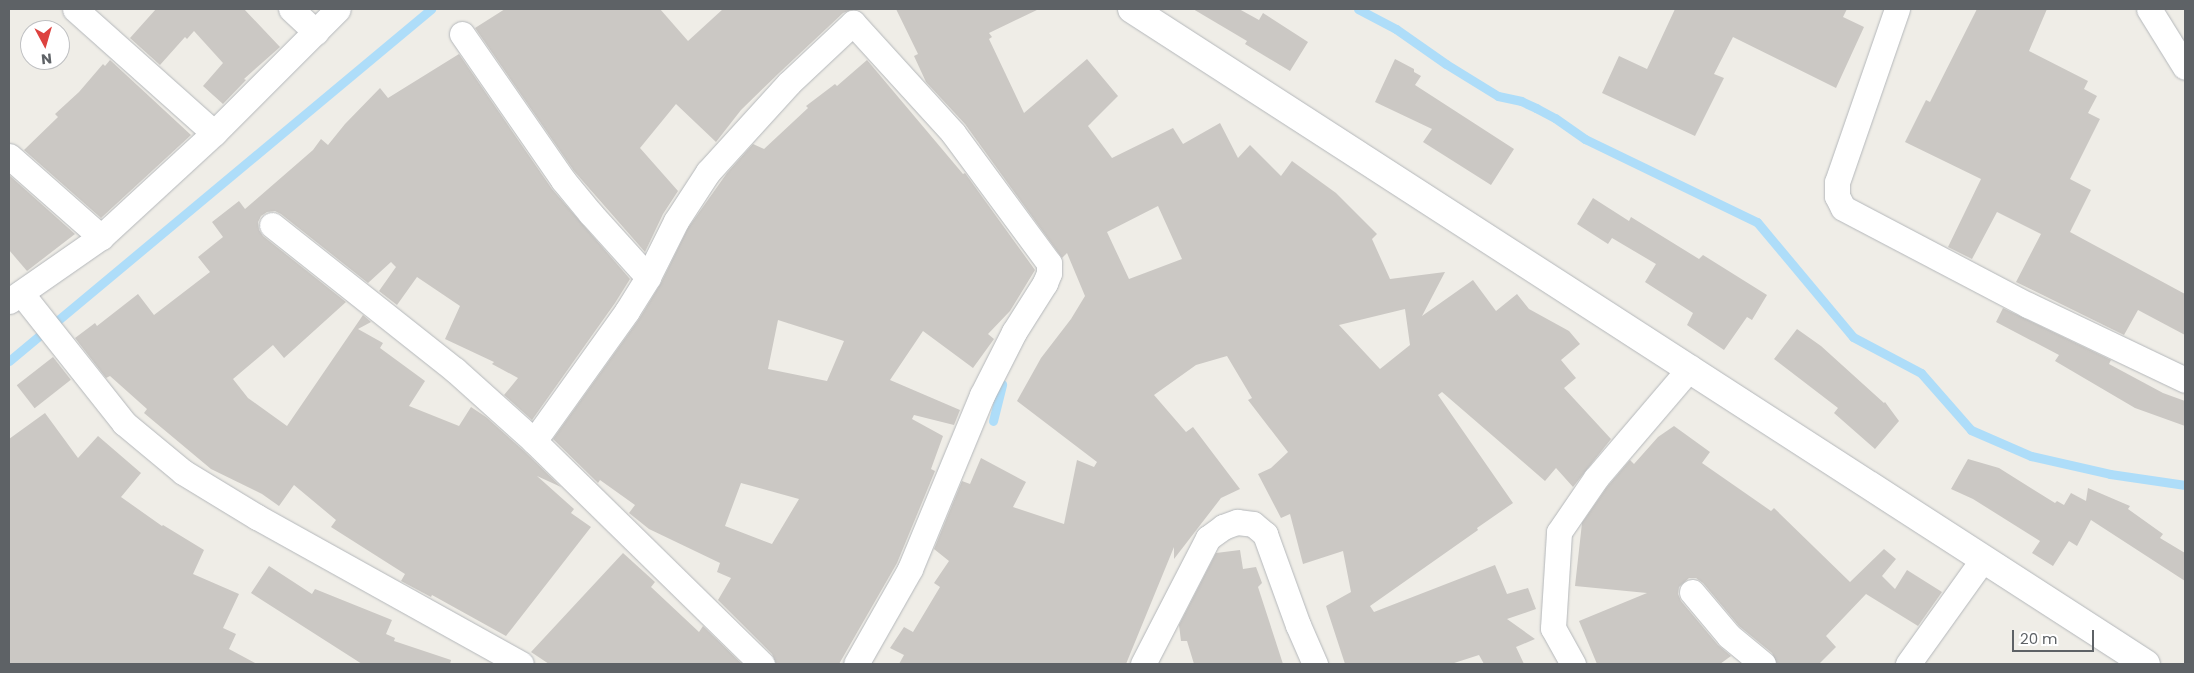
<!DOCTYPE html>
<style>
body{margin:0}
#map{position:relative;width:2194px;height:673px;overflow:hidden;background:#efede7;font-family:Poppins,sans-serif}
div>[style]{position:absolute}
.stream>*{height:9px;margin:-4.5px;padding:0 4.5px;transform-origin:4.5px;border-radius:4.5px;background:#aeddf9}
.building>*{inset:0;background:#cbc8c4;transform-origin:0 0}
.roads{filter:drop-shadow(0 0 1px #b4b7ba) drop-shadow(0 0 1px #b4b7ba)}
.street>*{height:25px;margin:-12.5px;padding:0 12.5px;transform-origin:12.5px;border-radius:12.5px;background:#fff}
.secondary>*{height:28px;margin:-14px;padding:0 14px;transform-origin:14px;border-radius:14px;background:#fff}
span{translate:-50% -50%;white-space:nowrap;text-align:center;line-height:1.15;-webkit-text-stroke:4px #fff;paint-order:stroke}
.frame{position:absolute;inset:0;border:10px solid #5e6266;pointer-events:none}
.north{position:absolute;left:20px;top:20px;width:50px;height:50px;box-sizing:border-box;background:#fff;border:1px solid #bfc0c2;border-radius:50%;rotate:174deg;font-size:14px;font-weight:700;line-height:20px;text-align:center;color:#5e6266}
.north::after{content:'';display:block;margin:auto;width:18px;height:22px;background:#dd423f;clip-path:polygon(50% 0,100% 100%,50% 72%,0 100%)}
.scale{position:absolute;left:2012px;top:630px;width:82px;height:22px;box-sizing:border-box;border:2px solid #5e6266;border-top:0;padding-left:6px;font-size:15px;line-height:18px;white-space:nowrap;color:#5e6266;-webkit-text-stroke:4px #fff;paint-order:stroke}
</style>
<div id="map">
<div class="stream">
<div style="left:1358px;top:9px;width:43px;rotate:27.8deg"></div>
<div style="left:1396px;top:29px;width:61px;rotate:35deg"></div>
<div style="left:1446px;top:64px;width:61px;rotate:31.6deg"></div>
<div style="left:1498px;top:96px;width:24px;rotate:12deg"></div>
<div style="left:1521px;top:101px;width:17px;rotate:25deg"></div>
<div style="left:1536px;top:108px;width:21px;rotate:28deg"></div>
<div style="left:1555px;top:118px;width:37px;rotate:35deg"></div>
<div style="left:1585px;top:139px;width:191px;rotate:25.8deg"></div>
<div style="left:1757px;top:222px;width:150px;rotate:50.1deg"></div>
<div style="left:1853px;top:337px;width:77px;rotate:27.9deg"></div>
<div style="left:1921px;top:373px;width:76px;rotate:48.7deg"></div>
<div style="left:1971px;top:430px;width:65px;rotate:23.4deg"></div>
<div style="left:2031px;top:456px;width:81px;rotate:12.8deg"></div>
<div style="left:2110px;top:474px;width:76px;rotate:8.3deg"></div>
<div style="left:9px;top:361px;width:550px;rotate:-39.83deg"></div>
<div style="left:993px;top:421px;width:38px;rotate:-76deg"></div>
</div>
<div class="building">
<div style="clip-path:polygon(156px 9px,244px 9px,280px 47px,244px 79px,246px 80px,223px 104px,203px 86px,223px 63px,194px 31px,187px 39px,185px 37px,160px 65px,130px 38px)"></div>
<div style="clip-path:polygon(505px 9px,660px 9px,688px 41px,723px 9px,854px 9px,843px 13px,779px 73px,741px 110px,716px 142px,676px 104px,640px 148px,678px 191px,663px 214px,645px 252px,574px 171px,475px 28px)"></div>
<div style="clip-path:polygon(evenodd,896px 9px,1039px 9px,989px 33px,992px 37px,989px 39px,1024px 113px,1087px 59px,1118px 96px,1088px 126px,1112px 158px,1173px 128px,1183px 144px,1220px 123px,1238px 158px,1250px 145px,1281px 176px,1292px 161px,1336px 193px,1377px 234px,1372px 239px,1390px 279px,1445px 272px,1422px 316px,1473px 280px,1496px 311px,1517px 294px,1529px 309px,1569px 331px,1580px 344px,1561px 360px,1576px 378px,1564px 388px,1611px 439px,1573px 487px,1556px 468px,1545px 481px,1442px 392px,1438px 395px,1513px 503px,1477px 528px,1478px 530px,1370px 606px,1374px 612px,1495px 565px,1507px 594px,1528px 588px,1536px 609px,1507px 619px,1535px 639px,1516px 647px,1524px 664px,1484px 664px,1479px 655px,1451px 664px,1345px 664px,1326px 606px,1351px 592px,1343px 551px,1303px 564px,1290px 514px,1281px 518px,1258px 474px,1271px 468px,1288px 452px,1248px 400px,1252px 398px,1227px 356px,1196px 365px,1154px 395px,1186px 432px,1193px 427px,1240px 489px,1221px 498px,1174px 559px,1174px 547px,1126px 664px,899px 664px,904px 655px,890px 648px,904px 627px,913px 632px,940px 587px,934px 583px,949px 561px,934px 549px,962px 481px,970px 484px,981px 458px,1026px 482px,1013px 507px,1064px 524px,1077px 460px,1094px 467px,1097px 462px,1017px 401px,1041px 358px,1071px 319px,1085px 296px,1067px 253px,1062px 258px,965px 124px,926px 82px,914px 56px,918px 54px,896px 9px,1158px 206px,1182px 259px,1129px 279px,1107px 232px,1158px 206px,896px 9px,1405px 309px,1410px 345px,1380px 369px,1339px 325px,1405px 309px)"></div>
<div style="clip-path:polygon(1193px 9px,1239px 9px,1259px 20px,1263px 13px,1308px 42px,1290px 71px,1245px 44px,1247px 41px)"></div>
<div style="clip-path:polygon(1675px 9px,1847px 9px,1843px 17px,1864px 27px,1836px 88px,1733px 37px,1714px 74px,1724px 78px,1695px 136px,1602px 93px,1619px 56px,1647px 69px)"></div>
<div style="clip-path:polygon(1977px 9px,2047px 9px,2029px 51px,2088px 81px,2084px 89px,2097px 96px,2088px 113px,2100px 119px,2070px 179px,2091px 190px,2070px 232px,2185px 294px,2185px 335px,2138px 310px,2124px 335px,2016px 282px,2041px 234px,1997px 212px,1972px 259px,1948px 247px,1981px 179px,1905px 142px,1926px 100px,1930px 102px)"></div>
<div style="clip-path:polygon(459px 54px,552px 189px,630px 279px,615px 303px,532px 420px,504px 395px,518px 378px,492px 364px,494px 362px,445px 339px,460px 306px,417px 277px,397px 305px,379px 291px,396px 267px,391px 262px,368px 283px,281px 214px,275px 211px,267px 212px,261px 216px,258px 222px,259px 230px,263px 236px,346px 302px,284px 358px,273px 345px,233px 379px,248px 398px,287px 426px,363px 315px,371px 322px,358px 329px,383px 343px,380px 348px,425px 381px,409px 406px,459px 426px,471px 407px,486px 417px,524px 451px,561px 487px,537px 476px,574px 509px,571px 513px,591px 527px,506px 636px,432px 595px,431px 597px,401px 581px,405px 574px,331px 527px,336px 520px,294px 485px,279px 506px,262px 494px,211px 469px,144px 413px,147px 409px,110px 376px,106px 378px,75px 338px,95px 323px,97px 326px,138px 294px,154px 315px,210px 272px,198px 257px,223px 237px,212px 222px,239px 201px,245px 209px,313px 150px,321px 139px,328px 145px,345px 124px,380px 88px,388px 98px)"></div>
<div style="clip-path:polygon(1395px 59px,1414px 69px,1414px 72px,1421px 76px,1415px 85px,1514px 149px,1491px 185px,1423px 142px,1432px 129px,1375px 102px)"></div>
<div style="clip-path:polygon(110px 60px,191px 135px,101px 218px,24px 150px,58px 117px,55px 114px,79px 92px,103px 64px,105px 66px)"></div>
<div style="clip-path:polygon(evenodd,867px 60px,963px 174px,965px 173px,1035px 270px,1010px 311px,988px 334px,994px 339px,973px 368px,923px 331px,890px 380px,960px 410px,954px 425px,914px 415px,912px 419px,943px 436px,931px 469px,935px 471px,897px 563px,839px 664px,776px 664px,772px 654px,718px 600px,731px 578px,717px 572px,720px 563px,649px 529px,629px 513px,635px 505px,600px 480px,598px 483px,553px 439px,639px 319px,661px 283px,688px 228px,727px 173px,753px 144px,764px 149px,808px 108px,806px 106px,835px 84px,837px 86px,867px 60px,778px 320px,844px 341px,827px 381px,768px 369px,778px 320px,867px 60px,741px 483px,799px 499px,772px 544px,725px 526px,741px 483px)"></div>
<div style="clip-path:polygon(9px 175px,75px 234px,27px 271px,9px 250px)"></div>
<div style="clip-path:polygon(1593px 198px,1629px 221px,1631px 217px,1699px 259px,1703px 255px,1767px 295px,1752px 320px,1747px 317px,1724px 350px,1687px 325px,1693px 313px,1645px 282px,1656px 264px,1612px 238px,1608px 244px,1577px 224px)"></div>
<div style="clip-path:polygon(2003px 308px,2111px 360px,2109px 364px,2163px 393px,2185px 401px,2185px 426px,2135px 408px,2055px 361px,2059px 355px,1996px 322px)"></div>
<div style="clip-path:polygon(1797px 329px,1821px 346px,1884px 403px,1885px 402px,1899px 421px,1875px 449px,1834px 413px,1838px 408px,1774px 359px)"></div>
<div style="left:53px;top:357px;width:29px;height:46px;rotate:52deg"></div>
<div style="clip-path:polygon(45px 413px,78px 458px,98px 436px,141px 473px,121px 497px,162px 526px,163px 525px,204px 550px,193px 574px,239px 594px,223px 628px,236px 634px,229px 649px,257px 664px,9px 664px,9px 439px)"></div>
<div style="clip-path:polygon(1674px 426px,1710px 452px,1702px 463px,1771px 511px,1774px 508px,1850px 582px,1884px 549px,1896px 559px,1882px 576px,1895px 589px,1907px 570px,1942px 592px,1918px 626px,1866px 594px,1826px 636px,1836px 647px,1819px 664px,1777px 664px,1772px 653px,1739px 626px,1703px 583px,1696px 578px,1689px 578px,1679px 587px,1678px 594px,1681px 601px,1718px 645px,1731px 656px,1720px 664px,1597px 664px,1579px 621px,1647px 593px,1575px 586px,1582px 523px,1607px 487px,1630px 460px,1634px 464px,1658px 437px)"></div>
<div style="clip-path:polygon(1968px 459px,1999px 468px,2055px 503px,2057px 501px,2064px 505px,2071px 493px,2086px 501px,2088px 488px,2130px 506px,2128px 509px,2163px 534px,2160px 538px,2185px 553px,2185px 581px,2091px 520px,2077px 546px,2069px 541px,2053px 566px,2032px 553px,2040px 541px,1973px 499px,1951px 489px)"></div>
<div style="clip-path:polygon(1240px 550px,1243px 569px,1256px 567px,1262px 583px,1258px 587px,1283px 664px,1194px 664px,1187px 641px,1181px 641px,1179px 625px,1216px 553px)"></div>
<div style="clip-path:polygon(623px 553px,655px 582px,651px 587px,699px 632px,703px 626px,742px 664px,549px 664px,531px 652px)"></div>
<div style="clip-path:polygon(269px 566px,312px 594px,315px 589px,392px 620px,386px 634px,395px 638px,394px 641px,451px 660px,450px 664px,362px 664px,251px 593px)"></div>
</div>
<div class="roads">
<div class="street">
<div style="left:75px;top:9px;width:186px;rotate:41.7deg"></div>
<div style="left:291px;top:9px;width:34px;rotate:43deg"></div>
<div style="left:1897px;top:9px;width:183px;rotate:109.1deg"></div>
<div style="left:1837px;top:182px;width:14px;rotate:90deg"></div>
<div style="left:1837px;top:196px;width:13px;rotate:63deg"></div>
<div style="left:1843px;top:208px;width:209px;rotate:27.7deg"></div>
<div style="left:2028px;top:305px;width:174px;rotate:25.5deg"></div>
<div style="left:2149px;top:9px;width:68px;rotate:58.2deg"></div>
<div style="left:462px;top:34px;width:178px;rotate:55.3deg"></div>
<div style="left:563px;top:180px;width:44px;rotate:50.5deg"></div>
<div style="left:591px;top:214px;width:85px;rotate:47.9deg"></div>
<div style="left:9px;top:156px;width:123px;rotate:41.4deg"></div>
<div style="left:272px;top:225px;width:233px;rotate:38.4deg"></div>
<div style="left:455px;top:370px;width:106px;rotate:41.9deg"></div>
<div style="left:534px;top:441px;width:319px;rotate:44.4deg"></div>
<div style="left:21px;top:293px;width:166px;rotate:51.6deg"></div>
<div style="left:124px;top:423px;width:77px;rotate:39.7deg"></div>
<div style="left:183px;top:472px;width:87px;rotate:31.3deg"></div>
<div style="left:257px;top:517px;width:302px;rotate:29.1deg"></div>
<div style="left:9px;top:301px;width:112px;rotate:-34.8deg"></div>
<div style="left:101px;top:237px;width:154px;rotate:-42.6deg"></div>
<div style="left:214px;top:133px;width:175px;rotate:-45deg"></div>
<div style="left:534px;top:441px;width:160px;rotate:-54.4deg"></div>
<div style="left:627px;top:311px;width:40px;rotate:-58deg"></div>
<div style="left:648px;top:277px;width:63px;rotate:-63.4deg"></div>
<div style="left:676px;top:221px;width:59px;rotate:-56.9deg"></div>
<div style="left:708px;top:172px;width:120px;rotate:-47.7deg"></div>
<div style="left:789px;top:83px;width:88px;rotate:-43.2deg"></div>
<div style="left:853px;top:23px;width:149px;rotate:47.7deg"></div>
<div style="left:953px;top:133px;width:162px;rotate:53.6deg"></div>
<div style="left:1049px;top:263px;width:10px;rotate:90deg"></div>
<div style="left:1049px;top:273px;width:11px;rotate:112deg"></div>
<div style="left:1045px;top:283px;width:58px;rotate:122.3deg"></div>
<div style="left:1014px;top:332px;width:71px;rotate:116.9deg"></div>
<div style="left:982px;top:395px;width:188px;rotate:112.5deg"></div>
<div style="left:910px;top:569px;width:109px;rotate:119.6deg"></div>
<div style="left:1692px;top:592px;width:57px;rotate:49.9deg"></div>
<div style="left:1729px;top:636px;width:44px;rotate:39.5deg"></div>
<div style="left:1143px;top:664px;width:142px;rotate:-62.7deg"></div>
<div style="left:1208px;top:538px;width:19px;rotate:-36deg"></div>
<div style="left:1223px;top:527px;width:15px;rotate:-20deg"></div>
<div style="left:1237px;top:522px;width:16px;rotate:7deg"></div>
<div style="left:1253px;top:524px;width:16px;rotate:40deg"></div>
<div style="left:1265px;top:534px;width:97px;rotate:70.1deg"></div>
<div style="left:1298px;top:625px;width:43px;rotate:66.4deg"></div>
<div style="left:1573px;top:664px;width:41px;rotate:-119.1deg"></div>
<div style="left:1553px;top:628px;width:96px;rotate:-86.4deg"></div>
<div style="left:1559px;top:532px;width:65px;rotate:-55.6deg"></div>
<div style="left:1596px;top:478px;width:145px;rotate:-49.5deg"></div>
<div style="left:1908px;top:664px;width:130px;rotate:-54.4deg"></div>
</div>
<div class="secondary">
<div style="left:1132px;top:9px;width:1207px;rotate:32.86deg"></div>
</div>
</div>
<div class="frame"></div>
<div class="north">N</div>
<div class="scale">20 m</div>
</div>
